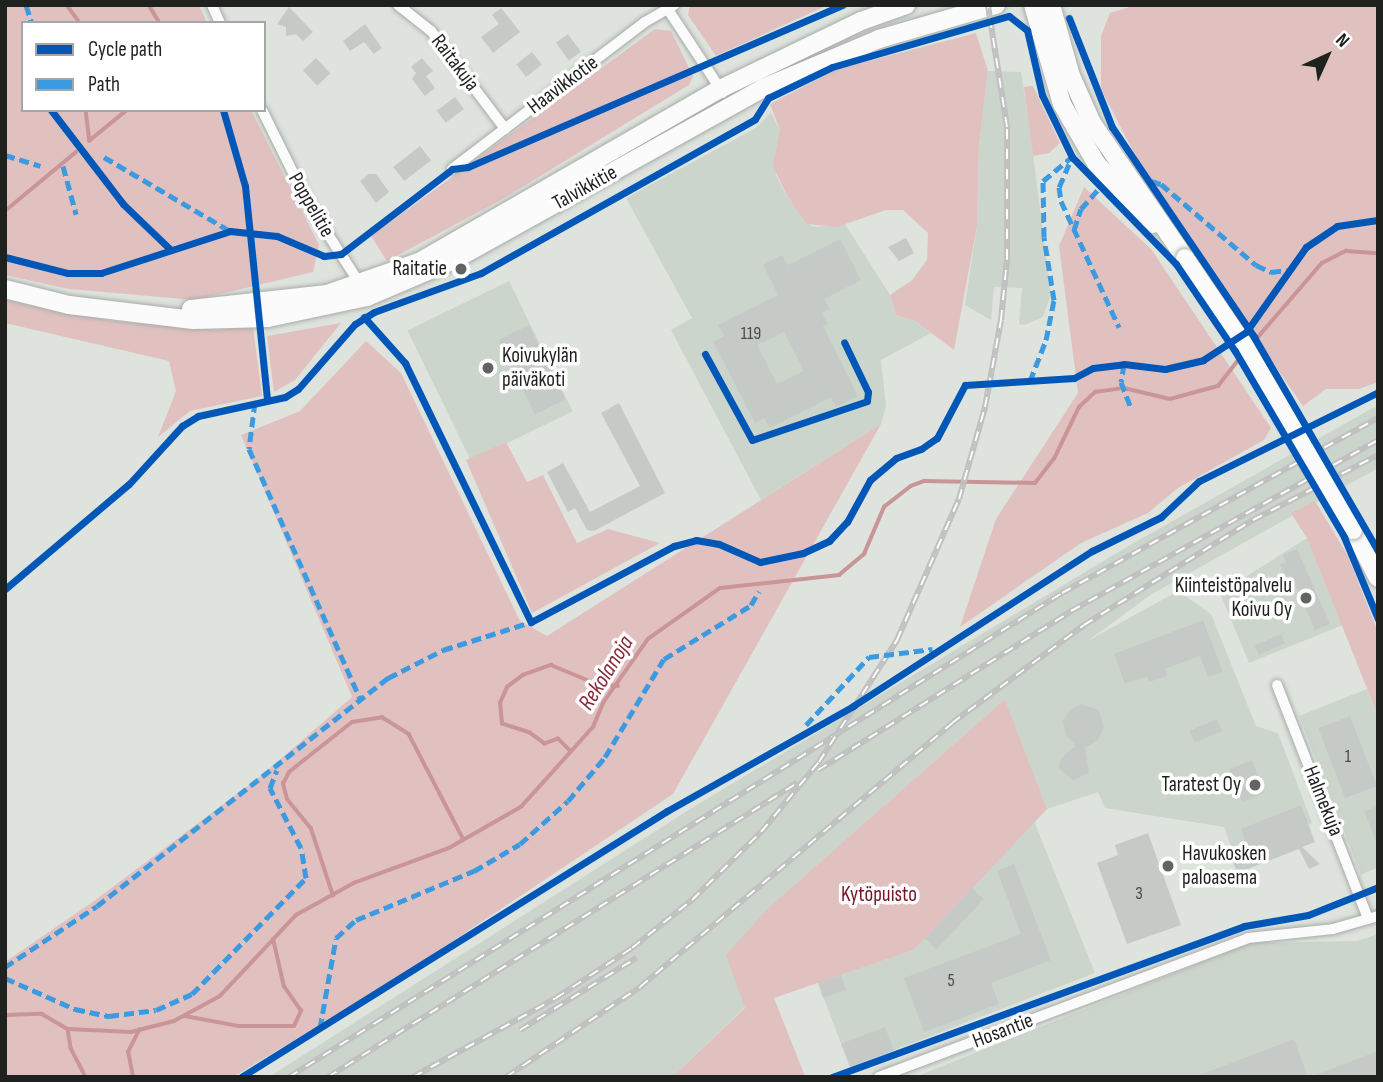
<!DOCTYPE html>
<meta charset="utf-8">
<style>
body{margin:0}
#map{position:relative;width:1383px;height:1082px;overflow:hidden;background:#dee3de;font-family:"Sofia Sans Condensed",sans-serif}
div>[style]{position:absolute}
.built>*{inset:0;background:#ccd5cc;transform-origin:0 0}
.green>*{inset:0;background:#e1c1c0}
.stream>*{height:3.5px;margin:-1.75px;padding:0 1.75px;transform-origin:1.75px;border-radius:1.75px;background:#ca9597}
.building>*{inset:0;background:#c6cac6;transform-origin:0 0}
.roads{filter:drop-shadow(0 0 2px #a8aca8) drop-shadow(0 0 2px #a8aca8)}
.street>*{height:10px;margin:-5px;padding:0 5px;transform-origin:5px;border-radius:5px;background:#fafbfa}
.primary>*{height:18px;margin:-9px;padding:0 9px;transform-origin:9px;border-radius:9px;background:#fafbfa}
.rail>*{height:6px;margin-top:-3px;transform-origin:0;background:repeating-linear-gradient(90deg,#fff 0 10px,#bfc0bf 0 20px);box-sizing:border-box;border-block:2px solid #bfc0bf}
.bridges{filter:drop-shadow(0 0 2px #a8aca8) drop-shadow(0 0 2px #a8aca8)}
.primary-bridge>*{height:18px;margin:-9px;padding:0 9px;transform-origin:9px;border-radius:9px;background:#fafbfa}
.quiet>*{height:5px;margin-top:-2.5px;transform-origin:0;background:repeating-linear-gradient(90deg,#3c9be0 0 10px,transparent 0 15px)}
.cycleway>*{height:7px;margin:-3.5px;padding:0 3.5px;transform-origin:3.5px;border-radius:3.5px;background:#0057b8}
.dots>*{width:19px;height:19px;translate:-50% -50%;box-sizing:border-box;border:4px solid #fff;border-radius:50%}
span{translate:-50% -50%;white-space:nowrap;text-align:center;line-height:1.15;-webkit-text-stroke:7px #fff;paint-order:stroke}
.number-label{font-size:18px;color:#484b48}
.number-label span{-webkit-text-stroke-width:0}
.street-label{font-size:21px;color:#1e211e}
.poi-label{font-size:21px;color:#1e211e}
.right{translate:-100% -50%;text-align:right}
.left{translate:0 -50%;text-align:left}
.park-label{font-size:21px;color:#741428}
.water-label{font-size:23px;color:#882938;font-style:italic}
.frame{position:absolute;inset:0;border:7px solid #1e211e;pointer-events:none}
.legend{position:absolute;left:21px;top:21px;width:245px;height:91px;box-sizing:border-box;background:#fff;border:2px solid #a5a6a5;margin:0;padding:9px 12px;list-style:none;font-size:21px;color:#1e211e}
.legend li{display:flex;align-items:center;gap:14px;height:35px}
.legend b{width:35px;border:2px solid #a5a6a5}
.north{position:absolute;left:1292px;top:21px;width:70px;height:70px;-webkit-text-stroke:5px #fff;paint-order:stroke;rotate:45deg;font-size:19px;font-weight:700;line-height:28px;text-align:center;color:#1e211e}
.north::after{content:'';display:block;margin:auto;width:24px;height:32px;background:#1e211e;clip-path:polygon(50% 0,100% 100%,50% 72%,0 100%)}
</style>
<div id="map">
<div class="built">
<div style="clip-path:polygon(988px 71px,1021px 72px,1029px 123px,1051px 294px,1043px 317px,1025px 325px,1019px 324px,1022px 288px,994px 287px,991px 320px,965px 305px,977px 226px,979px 145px)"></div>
<div style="clip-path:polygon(771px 113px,780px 130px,776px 175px,787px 197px,812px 227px,845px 224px,890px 295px,896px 315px,915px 321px,931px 333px,881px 360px,886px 406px,881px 424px,761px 500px,671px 330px,692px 318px,626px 198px,756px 128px)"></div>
<div style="left:509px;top:281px;width:145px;height:113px;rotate:64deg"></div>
<div style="clip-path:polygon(1378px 405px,1378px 468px,1152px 594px,1086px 642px,1178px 591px,1211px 614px,1256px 726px,1278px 733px,1312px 823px,1234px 854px,1224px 827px,1105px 808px,1098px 792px,1047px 809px,1005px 699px,768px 908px,753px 927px,749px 1003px,672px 1077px,269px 1077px,695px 806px,1125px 548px)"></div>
<div style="clip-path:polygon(1307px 538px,1343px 625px,1249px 663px,1220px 593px)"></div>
<div style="clip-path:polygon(1367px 689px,1378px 716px,1378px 867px,1361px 875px,1299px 716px)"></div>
<div style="clip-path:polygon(1034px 821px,1095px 973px,850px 1067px,818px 983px,914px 950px)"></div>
<div style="clip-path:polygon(1378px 934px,1378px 1077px,915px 1077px,1250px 943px,1357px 941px)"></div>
</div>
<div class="green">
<div style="clip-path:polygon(5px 5px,199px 5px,207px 23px,23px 23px,23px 110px,251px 110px,319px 245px,313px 272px,195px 300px,69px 289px,5px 275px)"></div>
<div style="clip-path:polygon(690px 5px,828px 5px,716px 56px,688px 15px)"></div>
<div style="clip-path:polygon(1136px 5px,1378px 5px,1378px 382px,1359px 389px,1326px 389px,1303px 406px,1154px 192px,1101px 89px,1101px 36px,1110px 13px)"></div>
<div style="clip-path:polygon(655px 29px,671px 31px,693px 76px,689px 85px,501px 200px,387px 261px,371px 236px)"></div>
<div style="clip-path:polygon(976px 33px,988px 71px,979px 145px,977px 226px,954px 350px,915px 321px,896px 315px,890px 295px,912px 280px,927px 260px,928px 233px,903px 210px,886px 210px,837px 227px,807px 224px,787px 196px,773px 166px,780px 130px,770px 104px,838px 69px)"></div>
<div style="clip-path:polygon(1033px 86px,1060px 143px,1049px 153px,1033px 156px,1024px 87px)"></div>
<div style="clip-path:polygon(1084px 187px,1151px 249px,1271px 428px,1264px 440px,1178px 488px,1148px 513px,1081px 543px,960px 627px,996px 519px,1078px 393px,1059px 246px)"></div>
<div style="clip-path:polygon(5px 300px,112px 321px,217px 330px,253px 327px,262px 396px,190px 411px,158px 437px,176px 391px,169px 361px,5px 323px)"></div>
<div style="clip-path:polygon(341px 323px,295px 380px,274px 392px,267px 336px)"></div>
<div style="clip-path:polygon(366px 341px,401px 373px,520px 621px,547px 636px,881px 424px,673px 794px,396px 979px,233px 1077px,5px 1077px,5px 962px,94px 901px,261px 776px,352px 697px,241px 435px,300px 411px)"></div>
<div style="clip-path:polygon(506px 442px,527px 482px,543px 475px,577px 543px,608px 529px,660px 543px,532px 613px,466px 460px)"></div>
<div style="clip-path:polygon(1315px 501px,1348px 556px,1378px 632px,1378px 716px,1307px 538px,1291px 513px)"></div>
<div style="clip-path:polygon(1005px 699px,1047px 809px,914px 950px,774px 998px,805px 1076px,672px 1077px,745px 1008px,726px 955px,768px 908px)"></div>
</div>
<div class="stream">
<div style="left:67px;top:5px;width:22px;rotate:54deg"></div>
<div style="left:149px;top:5px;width:21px;rotate:59deg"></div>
<div style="left:86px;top:110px;width:31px;rotate:83deg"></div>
<div style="left:89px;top:141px;width:49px;rotate:-39.2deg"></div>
<div style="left:5px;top:211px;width:92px;rotate:-39.7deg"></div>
<div style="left:1252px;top:344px;width:107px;rotate:-49.2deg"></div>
<div style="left:1322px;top:263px;width:27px;rotate:-27deg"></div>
<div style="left:1346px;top:251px;width:32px;rotate:4deg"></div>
<div style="left:570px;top:751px;width:17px;rotate:-135deg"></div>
<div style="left:558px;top:739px;width:14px;rotate:159deg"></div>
<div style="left:545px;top:744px;width:19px;rotate:-144deg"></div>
<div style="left:530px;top:733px;width:29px;rotate:-162deg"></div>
<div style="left:502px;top:724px;width:21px;rotate:-95deg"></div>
<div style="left:500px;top:703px;width:17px;rotate:-66deg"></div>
<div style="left:507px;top:687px;width:20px;rotate:-37deg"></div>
<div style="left:523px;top:675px;width:30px;rotate:-20deg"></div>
<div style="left:551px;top:665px;width:50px;rotate:22.4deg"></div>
<div style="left:597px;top:684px;width:21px;rotate:5deg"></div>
<div style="left:333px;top:896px;width:71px;rotate:-108.2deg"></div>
<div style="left:311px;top:829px;width:38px;rotate:-129deg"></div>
<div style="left:287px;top:799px;width:16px;rotate:-105deg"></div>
<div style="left:283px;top:784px;width:13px;rotate:-63deg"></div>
<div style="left:289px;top:772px;width:80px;rotate:-38.4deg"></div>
<div style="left:352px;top:722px;width:30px;rotate:-9deg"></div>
<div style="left:382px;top:717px;width:32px;rotate:32deg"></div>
<div style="left:409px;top:734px;width:117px;rotate:62.6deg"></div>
<div style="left:5px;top:1015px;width:37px;rotate:-2deg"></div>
<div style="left:42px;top:1014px;width:30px;rotate:30deg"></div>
<div style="left:68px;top:1029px;width:63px;rotate:2.7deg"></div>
<div style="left:131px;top:1032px;width:44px;rotate:-14.3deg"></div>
<div style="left:174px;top:1021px;width:52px;rotate:-28.5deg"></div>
<div style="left:220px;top:996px;width:111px;rotate:-46.8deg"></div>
<div style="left:296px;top:915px;width:66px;rotate:-28.9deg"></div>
<div style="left:354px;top:883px;width:101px;rotate:-20.2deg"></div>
<div style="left:449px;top:848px;width:83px;rotate:-29.7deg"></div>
<div style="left:521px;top:807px;width:108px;rotate:-48deg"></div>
<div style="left:593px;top:727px;width:26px;rotate:-67deg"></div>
<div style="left:603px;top:703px;width:78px;rotate:-54.9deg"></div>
<div style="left:648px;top:639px;width:88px;rotate:-35.3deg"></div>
<div style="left:720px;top:588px;width:120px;rotate:-6.2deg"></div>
<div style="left:839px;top:575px;width:33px;rotate:-40deg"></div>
<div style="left:864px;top:554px;width:51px;rotate:-66.9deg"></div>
<div style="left:884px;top:507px;width:34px;rotate:-38deg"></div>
<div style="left:911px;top:486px;width:14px;rotate:-21deg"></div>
<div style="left:924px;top:481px;width:111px;rotate:1deg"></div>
<div style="left:1035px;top:483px;width:31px;rotate:-52deg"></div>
<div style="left:1054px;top:459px;width:58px;rotate:-64.3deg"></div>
<div style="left:1079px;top:407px;width:22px;rotate:-43deg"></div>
<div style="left:1095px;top:392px;width:29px;rotate:-8deg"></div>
<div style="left:1124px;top:388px;width:47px;rotate:13.4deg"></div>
<div style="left:1170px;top:399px;width:50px;rotate:-15.2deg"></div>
<div style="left:1218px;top:386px;width:39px;rotate:-52deg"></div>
<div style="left:185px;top:1016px;width:55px;rotate:10.5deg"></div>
<div style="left:239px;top:1026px;width:55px"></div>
<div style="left:294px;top:1026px;width:17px;rotate:-65deg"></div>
<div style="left:301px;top:1011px;width:29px;rotate:-125deg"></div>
<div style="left:284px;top:987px;width:49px;rotate:-102.9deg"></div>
<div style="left:68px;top:1029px;width:19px;rotate:81deg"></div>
<div style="left:71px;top:1048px;width:33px;rotate:63deg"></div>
<div style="left:133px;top:1077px;width:25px;rotate:-101deg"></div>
<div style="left:128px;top:1052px;width:25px;rotate:-63deg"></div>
</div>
<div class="building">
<div style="clip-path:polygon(289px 7px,313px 32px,303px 41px,296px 34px,286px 36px,286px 27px,277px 24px)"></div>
<div style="clip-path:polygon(501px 8px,520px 32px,493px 53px,481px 37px,499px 24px,492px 15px)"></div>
<div style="clip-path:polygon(365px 24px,382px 48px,374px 54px,364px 42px,350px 51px,343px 41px)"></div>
<div style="left:568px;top:34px;width:22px;height:15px;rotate:54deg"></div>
<div style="left:532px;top:52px;width:16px;height:20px;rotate:52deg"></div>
<div style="left:316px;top:58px;width:21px;height:18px;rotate:47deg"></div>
<div style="clip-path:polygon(422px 58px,433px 71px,426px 76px,435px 88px,425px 96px,412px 79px,416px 73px,411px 67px)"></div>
<div style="left:455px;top:97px;width:15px;height:23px;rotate:53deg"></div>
<div style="left:420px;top:146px;width:18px;height:34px;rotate:52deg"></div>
<div style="clip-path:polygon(369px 174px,376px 174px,389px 192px,376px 203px,360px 181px)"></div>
<div style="clip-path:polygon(906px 238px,914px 253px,899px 261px,888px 247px)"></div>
<div style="clip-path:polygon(evenodd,840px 239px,861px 280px,824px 299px,830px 309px,822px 313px,828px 324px,823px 326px,858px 396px,836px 407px,831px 397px,770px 428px,764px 418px,755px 423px,713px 342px,724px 336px,718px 325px,778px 295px,763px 265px,782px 255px,788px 265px,840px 239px,784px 332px,804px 371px,777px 384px,757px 345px,784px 332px)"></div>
<div style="left:529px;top:325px;width:83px;height:34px;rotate:64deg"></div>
<div style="clip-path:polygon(619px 403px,665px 493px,594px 531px,587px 530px,575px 508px,568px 512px,547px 472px,563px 463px,590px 512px,640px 486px,601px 413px)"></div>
<div style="clip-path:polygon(1297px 549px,1330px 624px,1315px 630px,1291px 575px,1286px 577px,1280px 564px,1286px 562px,1283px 555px)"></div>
<div style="clip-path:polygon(1203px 620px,1223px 672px,1208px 677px,1200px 656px,1165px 669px,1167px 676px,1149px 682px,1147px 676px,1125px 684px,1114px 654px)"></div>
<div style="left:1281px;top:634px;width:10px;height:29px;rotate:66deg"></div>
<div style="clip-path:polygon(1081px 704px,1099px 710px,1104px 728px,1098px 740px,1085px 748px,1089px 772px,1073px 781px,1059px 768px,1061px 758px,1076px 746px,1066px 735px,1063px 721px,1069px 710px)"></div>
<div style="left:1350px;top:716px;width:75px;height:34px;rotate:69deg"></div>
<div style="left:1217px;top:719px;width:13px;height:30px;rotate:67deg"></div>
<div style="left:1252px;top:760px;width:35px;height:25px;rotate:68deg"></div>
<div style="clip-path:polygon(1301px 805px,1315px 842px,1302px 847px,1320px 864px,1309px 869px,1299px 849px,1237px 873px,1232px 859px,1250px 852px,1241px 829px)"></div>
<div style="clip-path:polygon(1378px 806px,1378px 844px,1377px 844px,1364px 811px)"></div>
<div style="clip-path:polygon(1148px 833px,1181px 925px,1127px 944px,1097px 863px,1118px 855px,1115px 845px)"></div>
<div style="clip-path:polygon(1014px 864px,1051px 960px,991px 983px,999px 1004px,924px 1032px,904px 978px,1021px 934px,997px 871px)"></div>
<div style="left:972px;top:888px;width:16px;height:69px;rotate:43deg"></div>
<div style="left:841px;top:975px;width:16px;height:24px;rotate:72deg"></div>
<div style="left:885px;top:1027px;width:25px;height:47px;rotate:69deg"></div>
<div style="clip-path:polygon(1294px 1039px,1308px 1077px,1197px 1077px,1197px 1076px)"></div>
<div style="clip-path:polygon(1378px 1051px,1378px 1077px,1313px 1077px,1313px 1076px)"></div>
</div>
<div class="roads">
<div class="street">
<div style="left:212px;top:5px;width:20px;rotate:66deg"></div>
<div style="left:398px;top:5px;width:42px;rotate:38.2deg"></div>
<div style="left:431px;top:31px;width:123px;rotate:52.9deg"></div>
<div style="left:665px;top:5px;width:105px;rotate:56.6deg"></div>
<div style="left:262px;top:110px;width:106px;rotate:63.7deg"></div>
<div style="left:309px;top:205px;width:98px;rotate:57.1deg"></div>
<div style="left:452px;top:169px;width:243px;rotate:-37.3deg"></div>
<div style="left:645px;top:22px;width:34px;rotate:-30deg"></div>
<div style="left:1277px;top:685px;width:251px;rotate:68.7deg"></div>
<div style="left:879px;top:1077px;width:394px;rotate:-20.6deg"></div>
<div style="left:1248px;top:938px;width:85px;rotate:-6deg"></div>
<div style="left:1333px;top:929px;width:47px;rotate:-16.1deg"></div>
</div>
<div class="primary">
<div style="left:1033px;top:5px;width:103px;rotate:73.7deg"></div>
<div style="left:1062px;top:104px;width:68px;rotate:60deg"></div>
<div style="left:1096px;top:163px;width:83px;rotate:47.4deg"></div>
<div style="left:1051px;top:5px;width:74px;rotate:74.3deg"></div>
<div style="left:1071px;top:76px;width:51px;rotate:65.9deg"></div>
<div style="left:1092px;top:123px;width:164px;rotate:55.4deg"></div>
<div style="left:5px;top:289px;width:66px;rotate:14deg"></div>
<div style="left:69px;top:305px;width:125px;rotate:6.9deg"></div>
<div style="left:193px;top:320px;width:75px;rotate:-1.5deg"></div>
<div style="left:268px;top:318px;width:101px;rotate:-12deg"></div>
<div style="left:367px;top:297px;width:97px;rotate:-23.1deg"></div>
<div style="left:456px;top:259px;width:351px;rotate:-29.1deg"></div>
<div style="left:763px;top:88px;width:126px;rotate:-22.9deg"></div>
<div style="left:879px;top:39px;width:122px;rotate:-16.2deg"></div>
<div style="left:191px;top:309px;width:137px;rotate:-6.3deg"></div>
<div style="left:327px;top:294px;width:97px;rotate:-19.2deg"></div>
<div style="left:419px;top:262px;width:347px;rotate:-29.9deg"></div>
<div style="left:720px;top:89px;width:157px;rotate:-25.7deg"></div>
<div style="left:861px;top:21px;width:48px;rotate:-19.6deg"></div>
<div style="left:1353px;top:530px;width:54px;rotate:62.5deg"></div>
</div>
</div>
<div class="rail">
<div style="left:818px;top:770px;width:299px;rotate:-32.1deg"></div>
<div style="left:1071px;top:611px;width:351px;rotate:-29.1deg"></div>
<div style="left:520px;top:1030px;width:137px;rotate:-31.8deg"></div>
<div style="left:289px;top:1077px;width:912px;rotate:-32.05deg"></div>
<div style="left:1062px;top:593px;width:361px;rotate:-29deg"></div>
<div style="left:328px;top:1077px;width:554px;rotate:-32.08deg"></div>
<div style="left:413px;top:1077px;width:163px;rotate:-28.9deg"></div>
<div style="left:556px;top:998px;width:91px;rotate:-33.3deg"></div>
<div style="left:632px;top:948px;width:77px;rotate:-38.7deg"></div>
<div style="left:692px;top:900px;width:97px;rotate:-44.6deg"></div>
<div style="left:761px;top:832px;width:91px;rotate:-50.4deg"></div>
<div style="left:819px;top:762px;width:145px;rotate:-57.4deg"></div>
<div style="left:897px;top:640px;width:154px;rotate:-66.3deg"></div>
<div style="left:959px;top:499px;width:96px;rotate:-74.2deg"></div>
<div style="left:985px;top:407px;width:88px;rotate:-79.6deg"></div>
<div style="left:1001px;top:320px;width:61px;rotate:-84.4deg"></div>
<div style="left:1007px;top:259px;width:132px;rotate:-90deg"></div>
<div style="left:1007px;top:127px;width:123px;rotate:-98.9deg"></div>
<div style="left:506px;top:1077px;width:161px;rotate:-33.9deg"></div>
<div style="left:640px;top:987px;width:409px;rotate:-40.2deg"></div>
<div style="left:952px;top:723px;width:164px;rotate:-36.6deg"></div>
<div style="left:1084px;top:625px;width:199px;rotate:-31.9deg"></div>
<div style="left:1253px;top:520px;width:141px;rotate:-27.5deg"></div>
</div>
<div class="bridges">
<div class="primary-bridge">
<div style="left:1185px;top:258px;width:105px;rotate:55.9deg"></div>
<div style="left:1244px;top:345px;width:215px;rotate:59.5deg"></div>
</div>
</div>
<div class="quiet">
<div style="left:26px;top:5px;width:19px;rotate:72deg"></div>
<div style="left:5px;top:155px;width:37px;rotate:17deg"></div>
<div style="left:104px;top:157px;width:146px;rotate:30.4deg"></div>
<div style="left:1069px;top:164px;width:25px;rotate:113deg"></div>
<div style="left:1059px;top:187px;width:14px;rotate:82deg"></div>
<div style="left:1061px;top:201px;width:139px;rotate:65.3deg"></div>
<div style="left:63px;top:166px;width:50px;rotate:74.8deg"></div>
<div style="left:1151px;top:181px;width:10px;rotate:17deg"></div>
<div style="left:1161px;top:184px;width:125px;rotate:40.5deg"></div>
<div style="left:1256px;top:265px;width:17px;rotate:25deg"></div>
<div style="left:1271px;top:272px;width:16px;rotate:-7deg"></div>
<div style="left:1074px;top:230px;width:22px;rotate:-72deg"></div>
<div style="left:1081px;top:209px;width:28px;rotate:-49deg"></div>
<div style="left:1124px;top:364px;width:18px;rotate:99deg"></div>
<div style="left:1121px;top:382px;width:28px;rotate:69deg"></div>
<div style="left:1030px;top:381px;width:44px;rotate:-68.7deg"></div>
<div style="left:1046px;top:340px;width:41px;rotate:-78.7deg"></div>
<div style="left:1054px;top:300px;width:64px;rotate:-99deg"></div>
<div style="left:1044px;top:237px;width:56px;rotate:-91deg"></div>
<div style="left:1043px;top:181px;width:38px;rotate:-40deg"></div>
<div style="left:255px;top:402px;width:47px;rotate:97.3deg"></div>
<div style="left:249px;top:449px;width:273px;rotate:66deg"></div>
<div style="left:806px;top:725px;width:93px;rotate:-47.2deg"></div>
<div style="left:869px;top:657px;width:64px;rotate:-7.2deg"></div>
<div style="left:5px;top:967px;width:110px;rotate:-33.5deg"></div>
<div style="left:97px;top:906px;width:370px;rotate:-38.1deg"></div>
<div style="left:388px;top:678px;width:62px;rotate:-27deg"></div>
<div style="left:443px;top:650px;width:92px;rotate:-17.7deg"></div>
<div style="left:5px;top:978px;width:77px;rotate:23.9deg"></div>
<div style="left:75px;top:1009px;width:35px;rotate:12deg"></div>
<div style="left:109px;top:1016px;width:47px;rotate:-7.3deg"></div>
<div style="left:156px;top:1010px;width:39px;rotate:-24deg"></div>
<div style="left:192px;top:994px;width:163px;rotate:-45.5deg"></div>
<div style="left:306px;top:878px;width:30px;rotate:-99deg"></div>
<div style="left:301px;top:848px;width:68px;rotate:-117.3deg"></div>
<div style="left:270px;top:788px;width:19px;rotate:-69deg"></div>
<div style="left:320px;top:1028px;width:91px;rotate:-79.9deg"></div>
<div style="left:336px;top:938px;width:27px;rotate:-42deg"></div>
<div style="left:356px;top:920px;width:128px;rotate:-22.6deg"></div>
<div style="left:474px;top:871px;width:53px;rotate:-30.4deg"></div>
<div style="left:520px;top:844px;width:64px;rotate:-41.9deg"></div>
<div style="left:568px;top:801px;width:57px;rotate:-49.9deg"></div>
<div style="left:605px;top:757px;width:114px;rotate:-59deg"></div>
<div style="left:664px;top:659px;width:102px;rotate:-31.8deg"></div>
<div style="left:751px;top:605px;width:16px;rotate:-60deg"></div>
</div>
<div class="cycleway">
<div style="left:1069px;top:18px;width:117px;rotate:68.5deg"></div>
<div style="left:1112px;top:127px;width:254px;rotate:55.9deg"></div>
<div style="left:1254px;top:337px;width:247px;rotate:59.9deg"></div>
<div style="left:51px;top:110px;width:118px;rotate:52.5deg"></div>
<div style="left:123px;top:204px;width:66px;rotate:43.8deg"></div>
<div style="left:223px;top:110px;width:79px;rotate:73.9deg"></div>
<div style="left:245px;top:186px;width:215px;rotate:84.1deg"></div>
<div style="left:5px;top:257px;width:65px;rotate:14.3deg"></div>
<div style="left:68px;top:273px;width:33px"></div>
<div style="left:101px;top:273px;width:136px;rotate:-18deg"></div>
<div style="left:230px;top:231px;width:47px;rotate:6.1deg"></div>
<div style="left:277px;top:236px;width:51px;rotate:23.1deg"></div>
<div style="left:324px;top:256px;width:17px;rotate:-7deg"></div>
<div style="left:341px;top:254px;width:140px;rotate:-37.4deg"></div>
<div style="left:452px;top:169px;width:16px;rotate:-7deg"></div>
<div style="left:468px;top:167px;width:408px;rotate:-23.4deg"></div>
<div style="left:364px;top:317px;width:62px;rotate:48.3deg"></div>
<div style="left:405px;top:363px;width:288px;rotate:64.1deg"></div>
<div style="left:531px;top:622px;width:162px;rotate:-28deg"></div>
<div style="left:674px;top:546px;width:23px;rotate:-15deg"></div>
<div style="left:696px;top:540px;width:23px;rotate:10deg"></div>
<div style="left:719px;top:544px;width:45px;rotate:23.7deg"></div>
<div style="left:760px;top:562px;width:44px;rotate:-11.8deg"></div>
<div style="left:803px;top:553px;width:29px;rotate:-25deg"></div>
<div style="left:829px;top:541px;width:26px;rotate:-47deg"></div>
<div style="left:847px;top:522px;width:48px;rotate:-61.3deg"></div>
<div style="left:870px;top:480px;width:34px;rotate:-40deg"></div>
<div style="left:896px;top:458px;width:27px;rotate:-20deg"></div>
<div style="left:921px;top:449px;width:19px;rotate:-35deg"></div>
<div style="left:937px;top:438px;width:60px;rotate:-62.2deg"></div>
<div style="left:965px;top:385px;width:109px;rotate:-3.7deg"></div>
<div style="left:1074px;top:378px;width:21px;rotate:-28deg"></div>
<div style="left:1093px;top:368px;width:31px;rotate:-7deg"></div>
<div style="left:1124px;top:364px;width:41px;rotate:7deg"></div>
<div style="left:1165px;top:369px;width:39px;rotate:-13deg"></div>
<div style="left:1203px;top:360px;width:51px;rotate:-33.1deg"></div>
<div style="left:1246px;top:332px;width:104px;rotate:-54.8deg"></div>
<div style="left:1306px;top:247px;width:37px;rotate:-34deg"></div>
<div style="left:1337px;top:226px;width:41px;rotate:-8.3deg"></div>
<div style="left:705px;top:354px;width:98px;rotate:61.3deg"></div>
<div style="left:752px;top:440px;width:121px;rotate:-18.7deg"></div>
<div style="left:867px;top:401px;width:9px;rotate:-84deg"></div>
<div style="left:868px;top:392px;width:55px;rotate:-115.6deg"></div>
<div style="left:5px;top:589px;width:162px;rotate:-40.3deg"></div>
<div style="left:129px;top:484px;width:79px;rotate:-47.6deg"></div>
<div style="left:182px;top:426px;width:19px;rotate:-32deg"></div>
<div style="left:198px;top:416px;width:89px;rotate:-12.3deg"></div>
<div style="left:285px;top:397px;width:15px;rotate:-32deg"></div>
<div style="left:298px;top:389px;width:86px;rotate:-48.8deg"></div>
<div style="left:355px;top:324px;width:22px;rotate:-32deg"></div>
<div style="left:374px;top:312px;width:114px;rotate:-20deg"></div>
<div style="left:481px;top:273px;width:314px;rotate:-29.3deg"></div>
<div style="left:755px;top:119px;width:25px;rotate:-58deg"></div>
<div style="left:768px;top:98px;width:71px;rotate:-25.8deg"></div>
<div style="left:832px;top:67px;width:184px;rotate:-16.1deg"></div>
<div style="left:1009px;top:16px;width:23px;rotate:38deg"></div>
<div style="left:1027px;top:30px;width:67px;rotate:77deg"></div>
<div style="left:1042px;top:95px;width:69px;rotate:64.2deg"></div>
<div style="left:1072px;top:157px;width:149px;rotate:45.8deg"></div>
<div style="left:1176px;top:264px;width:105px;rotate:55.9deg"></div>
<div style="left:1235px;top:351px;width:216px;rotate:59.6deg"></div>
<div style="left:1344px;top:537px;width:89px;rotate:67.5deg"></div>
<div style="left:241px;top:1077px;width:502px;rotate:-31.98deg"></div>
<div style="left:667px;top:811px;width:214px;rotate:-29.4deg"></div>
<div style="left:853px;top:706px;width:285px;rotate:-33deg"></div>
<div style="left:1092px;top:551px;width:77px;rotate:-26.2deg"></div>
<div style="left:1161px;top:517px;width:52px;rotate:-43.5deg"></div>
<div style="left:1199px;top:481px;width:200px;rotate:-26.4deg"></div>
<div style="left:832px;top:1077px;width:439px;rotate:-20.1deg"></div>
<div style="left:1244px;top:926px;width:65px;rotate:-9.8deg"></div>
<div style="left:1308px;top:915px;width:75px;rotate:-21.8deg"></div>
</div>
<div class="dots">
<div style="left:461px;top:269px;background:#616561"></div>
<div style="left:488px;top:368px;background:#616561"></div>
<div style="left:1306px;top:598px;background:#616561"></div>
<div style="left:1255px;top:785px;background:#616561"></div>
<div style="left:1168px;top:866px;background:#616561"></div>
</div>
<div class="number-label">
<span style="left:751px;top:334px">119</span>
<span style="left:1348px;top:757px">1</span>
<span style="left:1139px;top:894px">3</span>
<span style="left:951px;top:981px">5</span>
</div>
<div class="street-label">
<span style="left:455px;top:63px;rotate:53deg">Raitakuja</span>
<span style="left:563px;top:85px;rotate:-37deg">Haavikkotie</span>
<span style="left:585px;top:188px;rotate:-29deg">Talvikkitie</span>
<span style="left:311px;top:205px;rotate:60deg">Poppelitie</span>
<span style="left:1323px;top:801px;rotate:68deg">Halmekuja</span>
<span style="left:1003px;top:1031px;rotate:-21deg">Hosantie</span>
</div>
<div class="poi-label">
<span class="right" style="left:447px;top:269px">Raitatie</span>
<span class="left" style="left:502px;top:368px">Koivukylän<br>päiväkoti</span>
<span class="right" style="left:1292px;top:598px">Kiinteistöpalvelu<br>Koivu Oy</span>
<span class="right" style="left:1241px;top:785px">Taratest Oy</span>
<span class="left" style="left:1182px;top:866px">Havukosken<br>paloasema</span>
</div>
<div class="park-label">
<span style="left:879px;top:895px">Kytöpuisto</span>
</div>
<div class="water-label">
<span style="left:606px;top:673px;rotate:-58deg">Rekolanoja</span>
</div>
<div class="frame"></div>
<ul class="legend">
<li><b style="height:9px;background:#0057b8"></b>Cycle path</li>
<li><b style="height:9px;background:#3c9be0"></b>Path</li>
</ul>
<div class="north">N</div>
</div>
